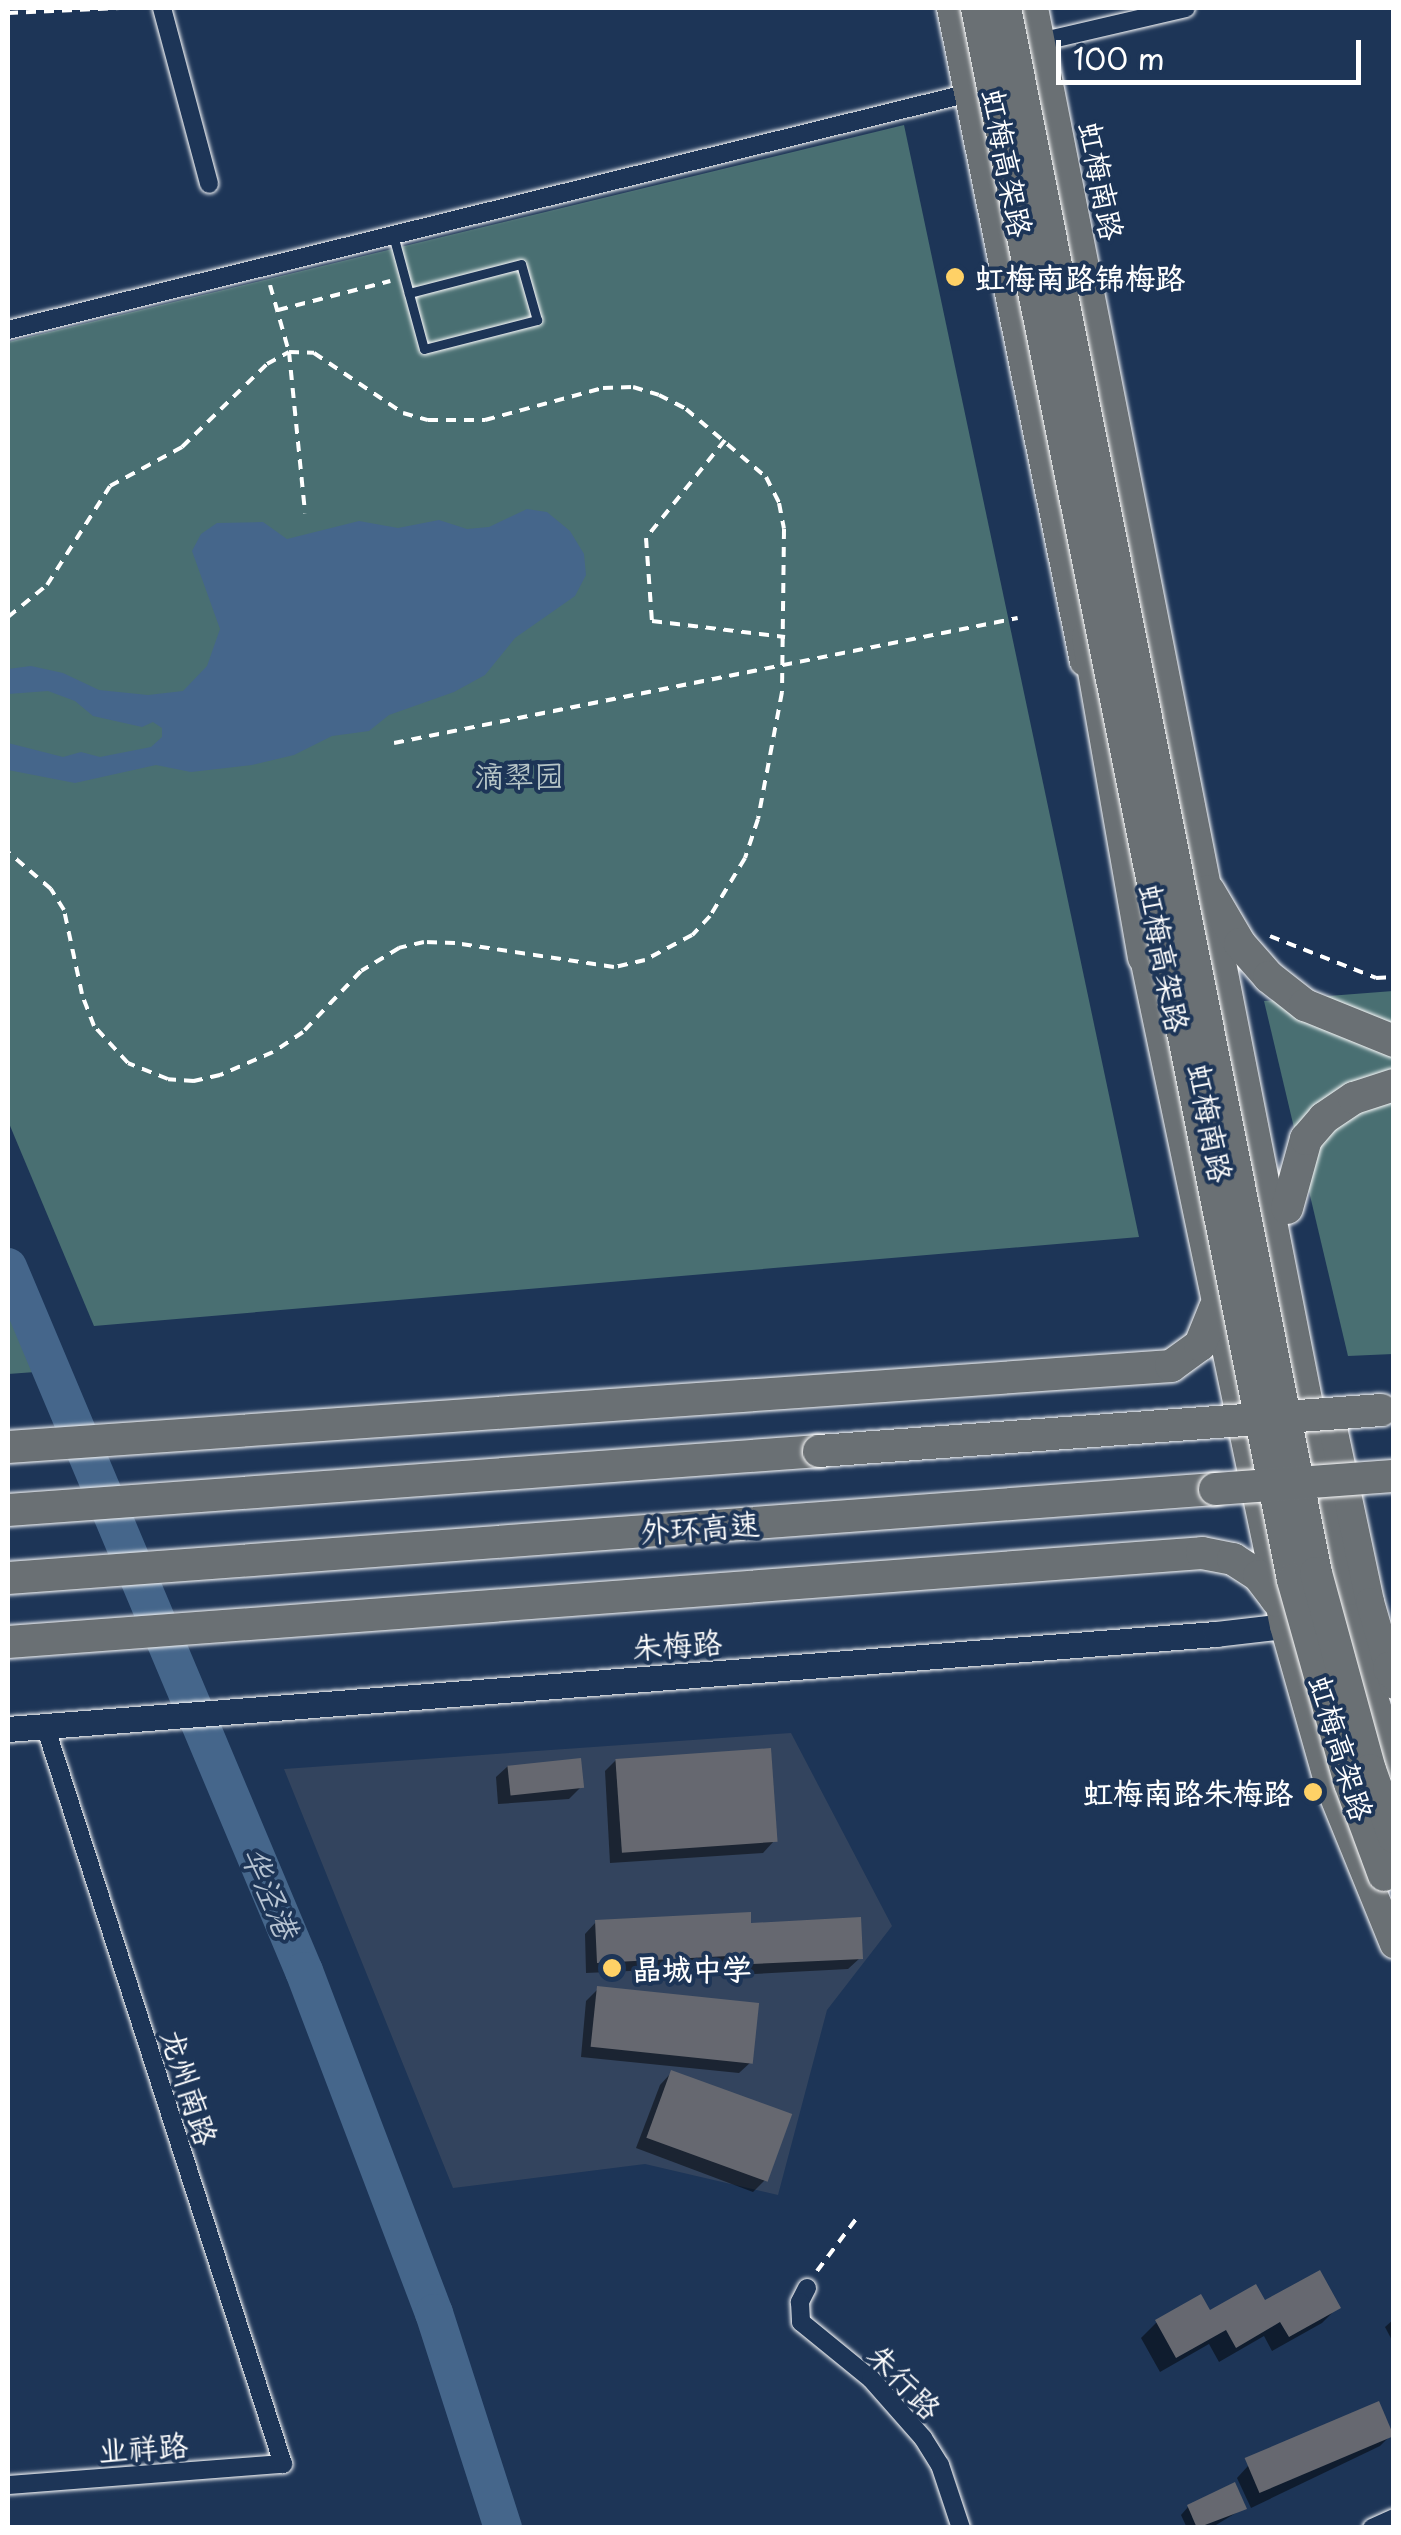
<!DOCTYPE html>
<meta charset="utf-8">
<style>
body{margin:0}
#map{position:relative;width:1401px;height:2535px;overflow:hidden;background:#1d3557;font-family:"Playpen Sans","LXGW WenKai TC",sans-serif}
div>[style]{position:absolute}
.built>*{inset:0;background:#33445e}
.green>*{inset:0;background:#496f72}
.water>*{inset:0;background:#45668b}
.shadow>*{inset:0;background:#0007}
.river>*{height:38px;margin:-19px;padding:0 19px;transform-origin:19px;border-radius:19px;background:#45668b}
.building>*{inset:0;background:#666870;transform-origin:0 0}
.path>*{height:4px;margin-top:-2px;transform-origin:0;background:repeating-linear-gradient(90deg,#fff 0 10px,transparent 0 18px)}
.roads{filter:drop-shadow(0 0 2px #fff) drop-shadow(0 0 2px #fff)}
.lane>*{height:9px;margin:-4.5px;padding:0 4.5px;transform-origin:4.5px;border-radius:4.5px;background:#1d3557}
.street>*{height:18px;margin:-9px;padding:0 9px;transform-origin:9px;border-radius:9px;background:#1d3557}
.secondary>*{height:25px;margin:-12.5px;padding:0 12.5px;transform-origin:12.5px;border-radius:12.5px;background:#1d3557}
.primary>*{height:28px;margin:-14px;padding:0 14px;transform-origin:14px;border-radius:14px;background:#6a7074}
.highway>*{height:32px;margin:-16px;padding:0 16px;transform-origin:16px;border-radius:16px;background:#6a7074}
.bridges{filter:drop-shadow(0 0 2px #fff) drop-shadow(0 0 2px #fff)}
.highway-bridge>*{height:32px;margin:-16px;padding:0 16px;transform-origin:16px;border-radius:16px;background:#6a7074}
.dots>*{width:28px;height:28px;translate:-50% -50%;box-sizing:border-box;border:5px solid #1d3557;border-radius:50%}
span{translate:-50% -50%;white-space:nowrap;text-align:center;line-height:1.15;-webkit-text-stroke:8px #1d3557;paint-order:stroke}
.street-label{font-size:30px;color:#fff}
.poi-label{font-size:30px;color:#fff;font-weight:700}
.left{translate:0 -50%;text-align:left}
.right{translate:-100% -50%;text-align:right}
.park-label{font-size:30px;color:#b6c5c7}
.water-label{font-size:32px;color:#b5c2d1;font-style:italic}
.frame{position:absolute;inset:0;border:10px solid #fff;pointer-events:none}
.scale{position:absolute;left:1056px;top:40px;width:305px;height:45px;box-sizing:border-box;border:5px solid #fff;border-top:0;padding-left:12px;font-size:30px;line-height:35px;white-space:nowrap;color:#fff;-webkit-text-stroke:8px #1d3557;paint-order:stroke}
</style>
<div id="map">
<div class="built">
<div style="clip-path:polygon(791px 1733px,892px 1926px,827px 2010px,778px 2195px,645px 2164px,453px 2188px,284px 1769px)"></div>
</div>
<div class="green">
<div style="clip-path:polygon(904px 125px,1139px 1237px,94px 1326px,8px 1121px,8px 342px)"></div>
<div style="clip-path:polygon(1393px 991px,1393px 1354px,1348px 1356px,1264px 1001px)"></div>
<div style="clip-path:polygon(8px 1281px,49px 1371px,8px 1374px)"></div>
</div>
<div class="water">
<div style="clip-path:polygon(527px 509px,547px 512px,570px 531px,584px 554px,586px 575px,575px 596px,515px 638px,485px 675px,454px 692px,389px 715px,369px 731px,332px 736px,294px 755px,252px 765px,191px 772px,156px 765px,75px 783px,8px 770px,8px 743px,63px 757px,81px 752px,100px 757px,151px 747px,162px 737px,162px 728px,153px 722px,142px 727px,93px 716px,75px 701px,48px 691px,8px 694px,8px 669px,31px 666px,63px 673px,99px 690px,148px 695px,183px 691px,207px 666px,220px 629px,192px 551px,201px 534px,217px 523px,263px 522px,287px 539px,359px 521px,398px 528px,439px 520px,467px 529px,489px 527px)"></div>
</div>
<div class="shadow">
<div style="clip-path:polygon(616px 1760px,774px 1841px,763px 1853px,610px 1863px,605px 1771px)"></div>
<div style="clip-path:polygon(508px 1766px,581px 1787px,569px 1799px,498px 1804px,496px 1777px)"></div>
<div style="clip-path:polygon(596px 1922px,749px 1925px,860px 1958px,848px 1969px,717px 1976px,717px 1967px,586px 1973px,585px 1934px)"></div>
<div style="clip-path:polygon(598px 1989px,751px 2062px,739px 2073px,581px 2057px,586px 2001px)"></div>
<div style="clip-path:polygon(671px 2073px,765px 2180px,753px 2192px,636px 2148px,660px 2085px)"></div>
<div style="clip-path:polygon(1264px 2303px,1338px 2307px,1322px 2323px,1272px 2351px,1264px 2336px,1219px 2362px,1209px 2344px,1160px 2372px,1141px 2338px,1157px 2322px)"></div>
<div style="clip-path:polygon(1394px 2319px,1394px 2344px,1385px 2327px)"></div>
<div style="clip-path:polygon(1392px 2434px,1380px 2446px,1251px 2508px,1237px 2478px,1248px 2466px)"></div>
<div style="clip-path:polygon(1188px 2507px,1244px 2508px,1211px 2528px,1187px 2528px,1181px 2515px)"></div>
</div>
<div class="river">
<div style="left:8px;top:1267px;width:764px;rotate:67.2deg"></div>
<div style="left:304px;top:1971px;width:366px;rotate:69.2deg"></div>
<div style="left:434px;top:2313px;width:226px;rotate:72.2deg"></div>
</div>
<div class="building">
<div style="left:771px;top:1748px;width:94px;height:156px;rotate:86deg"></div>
<div style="left:581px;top:1758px;width:30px;height:74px;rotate:84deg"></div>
<div style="clip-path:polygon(751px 1912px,751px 1923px,861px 1917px,863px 1959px,728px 1965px,728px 1956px,597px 1963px,595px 1920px)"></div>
<div style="left:597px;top:1986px;width:163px;height:61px;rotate:6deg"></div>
<div style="left:671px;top:2070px;width:129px;height:72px;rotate:20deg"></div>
<div style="clip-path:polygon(1320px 2270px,1341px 2308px,1289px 2337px,1280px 2322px,1236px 2348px,1226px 2330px,1176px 2358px,1155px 2320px,1201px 2294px,1210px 2310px,1256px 2284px,1265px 2300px)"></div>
<div style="left:1379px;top:2401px;width:38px;height:146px;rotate:67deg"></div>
<div style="clip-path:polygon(1235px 2482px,1247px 2509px,1197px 2528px,1187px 2505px)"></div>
</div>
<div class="path">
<div style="left:8px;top:13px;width:112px;rotate:-2.6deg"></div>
<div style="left:270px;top:285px;width:70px;rotate:74.2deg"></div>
<div style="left:289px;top:352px;width:162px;rotate:84.3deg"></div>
<div style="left:278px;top:310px;width:116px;rotate:-14.5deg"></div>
<div style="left:725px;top:440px;width:126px;rotate:128.9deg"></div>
<div style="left:646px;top:538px;width:83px;rotate:85.9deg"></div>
<div style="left:652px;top:621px;width:134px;rotate:6.9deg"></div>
<div style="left:8px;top:617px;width:50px;rotate:-39.4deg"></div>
<div style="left:47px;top:585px;width:117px;rotate:-57.5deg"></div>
<div style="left:110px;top:486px;width:82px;rotate:-28.4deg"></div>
<div style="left:182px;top:447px;width:119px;rotate:-44.3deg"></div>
<div style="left:267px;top:364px;width:25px;rotate:-29deg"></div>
<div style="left:289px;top:352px;width:25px;rotate:2deg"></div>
<div style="left:314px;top:353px;width:107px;rotate:34deg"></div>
<div style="left:403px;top:413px;width:26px;rotate:16deg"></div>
<div style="left:428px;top:420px;width:57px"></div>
<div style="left:485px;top:420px;width:122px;rotate:-15.2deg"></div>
<div style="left:603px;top:388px;width:30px;rotate:-2deg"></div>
<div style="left:633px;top:387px;width:27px;rotate:17deg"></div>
<div style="left:659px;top:395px;width:30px;rotate:27deg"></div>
<div style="left:686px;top:409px;width:105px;rotate:40.4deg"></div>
<div style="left:766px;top:477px;width:29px;rotate:63deg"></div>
<div style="left:779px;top:503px;width:26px;rotate:79deg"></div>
<div style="left:784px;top:529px;width:163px;rotate:90.7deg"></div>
<div style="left:782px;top:692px;width:129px;rotate:100.7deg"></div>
<div style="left:758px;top:819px;width:41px;rotate:108.4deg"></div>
<div style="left:745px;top:858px;width:68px;rotate:121.1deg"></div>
<div style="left:710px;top:916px;width:26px;rotate:133deg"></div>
<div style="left:692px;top:935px;width:53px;rotate:152deg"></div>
<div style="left:645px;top:960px;width:32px;rotate:167deg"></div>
<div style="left:614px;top:967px;width:161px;rotate:-171.4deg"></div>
<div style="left:455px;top:943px;width:31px;rotate:-178deg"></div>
<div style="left:424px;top:942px;width:26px;rotate:167deg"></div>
<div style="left:399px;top:948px;width:44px;rotate:148.8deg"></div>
<div style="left:361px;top:971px;width:84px;rotate:133.6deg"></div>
<div style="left:303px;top:1032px;width:36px;rotate:146deg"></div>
<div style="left:273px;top:1052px;width:58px;rotate:156.5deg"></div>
<div style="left:220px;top:1075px;width:27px;rotate:167deg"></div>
<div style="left:194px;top:1081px;width:26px;rotate:-176deg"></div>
<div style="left:168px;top:1079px;width:43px;rotate:-158.2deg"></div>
<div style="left:128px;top:1063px;width:50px;rotate:-132.6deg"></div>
<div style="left:94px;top:1026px;width:34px;rotate:-111deg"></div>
<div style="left:82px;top:994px;width:86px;rotate:-102.1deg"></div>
<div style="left:64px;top:910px;width:25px;rotate:-122deg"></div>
<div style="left:51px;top:889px;width:57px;rotate:-139.3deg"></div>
<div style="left:394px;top:743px;width:636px;rotate:-11.33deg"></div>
<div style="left:1270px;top:936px;width:114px;rotate:21.6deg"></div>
<div style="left:1376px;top:978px;width:18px;rotate:-3deg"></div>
<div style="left:817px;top:2271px;width:70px;rotate:-53.1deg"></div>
</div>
<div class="roads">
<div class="lane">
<div style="left:393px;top:235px;width:118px;rotate:74.8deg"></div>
<div style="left:424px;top:349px;width:117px;rotate:-14.4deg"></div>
<div style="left:537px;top:320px;width:58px;rotate:-105.9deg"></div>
<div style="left:521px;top:264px;width:116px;rotate:165.5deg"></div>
</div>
<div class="street">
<div style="left:162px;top:8px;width:182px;rotate:75deg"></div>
<div style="left:1031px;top:44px;width:159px;rotate:-13.1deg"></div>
<div style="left:8px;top:330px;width:990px;rotate:-13.85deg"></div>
<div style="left:807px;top:2288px;width:16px;rotate:117deg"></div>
<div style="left:800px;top:2302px;width:20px;rotate:87deg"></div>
<div style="left:801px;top:2322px;width:90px;rotate:39.2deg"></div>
<div style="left:871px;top:2379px;width:79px;rotate:48.6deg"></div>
<div style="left:923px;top:2438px;width:32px;rotate:58deg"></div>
<div style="left:940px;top:2465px;width:66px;rotate:71.6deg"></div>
<div style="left:8px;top:2485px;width:276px;rotate:-4.4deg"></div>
<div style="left:283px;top:2464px;width:775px;rotate:-107.87deg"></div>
<div style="left:1372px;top:2528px;width:24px;rotate:-24deg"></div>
</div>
<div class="secondary">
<div style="left:8px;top:1729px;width:1212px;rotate:-4.5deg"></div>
<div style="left:1216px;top:1634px;width:88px;rotate:-6.6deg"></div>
</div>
<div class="primary">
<div style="left:951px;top:8px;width:667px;rotate:78.5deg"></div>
<div style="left:1034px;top:8px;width:1641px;rotate:78.86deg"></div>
<div style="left:1351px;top:1618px;width:153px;rotate:73.7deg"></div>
<div style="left:1140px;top:939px;width:702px;rotate:78.16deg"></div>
<div style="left:1284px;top:1626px;width:165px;rotate:74.2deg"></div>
<div style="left:1329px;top:1785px;width:172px;rotate:67.8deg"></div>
<div style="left:1332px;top:1423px;width:183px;rotate:78deg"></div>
<div style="left:1370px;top:1602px;width:86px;rotate:73.9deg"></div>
</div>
<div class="highway">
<div style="left:1088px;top:637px;width:325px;rotate:80.1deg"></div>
<div style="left:1209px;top:891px;width:61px;rotate:59.7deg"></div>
<div style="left:1240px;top:944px;width:44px;rotate:48.7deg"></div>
<div style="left:1269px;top:977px;width:46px;rotate:37.9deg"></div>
<div style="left:1305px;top:1005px;width:96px;rotate:22deg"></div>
<div style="left:1287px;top:1208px;width:72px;rotate:-74.6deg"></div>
<div style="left:1306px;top:1139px;width:28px;rotate:-49deg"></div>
<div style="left:1324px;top:1118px;width:36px;rotate:-34deg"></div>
<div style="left:1354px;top:1098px;width:42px;rotate:-18deg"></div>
<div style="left:8px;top:1447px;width:1166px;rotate:-3.98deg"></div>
<div style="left:1171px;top:1366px;width:36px;rotate:-36deg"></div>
<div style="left:1200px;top:1345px;width:40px;rotate:-68deg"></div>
<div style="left:8px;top:1510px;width:813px;rotate:-4.16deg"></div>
<div style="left:8px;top:1578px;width:1210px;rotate:-4.22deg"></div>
<div style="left:8px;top:1642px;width:1197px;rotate:-4.26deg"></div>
<div style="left:1202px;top:1553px;width:32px;rotate:11deg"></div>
<div style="left:1233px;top:1559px;width:31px;rotate:33deg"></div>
<div style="left:1259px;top:1576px;width:31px;rotate:53deg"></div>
<div style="left:1389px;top:1668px;width:8px;rotate:50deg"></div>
</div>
</div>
<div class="bridges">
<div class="highway-bridge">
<div style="left:977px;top:8px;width:1603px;rotate:78.63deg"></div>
<div style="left:1293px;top:1580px;width:211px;rotate:74.3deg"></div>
<div style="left:1350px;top:1783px;width:98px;rotate:69.7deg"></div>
<div style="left:1005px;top:8px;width:1596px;rotate:78.76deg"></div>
<div style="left:1316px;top:1573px;width:204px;rotate:74.7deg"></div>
<div style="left:1370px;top:1770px;width:71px;rotate:70.3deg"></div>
<div style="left:819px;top:1451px;width:564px;rotate:-4.17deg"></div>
<div style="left:1215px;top:1489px;width:179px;rotate:-4.2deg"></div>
</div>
</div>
<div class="dots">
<div style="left:955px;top:277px;background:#ffd166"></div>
<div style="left:1313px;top:1792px;background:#ffd166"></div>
<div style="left:612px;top:1968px;background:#ffd166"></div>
</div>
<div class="street-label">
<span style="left:1008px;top:163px;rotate:79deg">虹梅高架路</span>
<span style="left:1102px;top:181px;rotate:79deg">虹梅南路</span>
<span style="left:1165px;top:958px;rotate:79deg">虹梅高架路</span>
<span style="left:1211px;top:1123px;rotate:79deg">虹梅南路</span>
<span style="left:700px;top:1527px;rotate:-4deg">外环高速</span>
<span style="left:677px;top:1644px;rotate:-4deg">朱梅路</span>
<span style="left:1342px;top:1748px;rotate:73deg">虹梅高架路</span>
<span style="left:190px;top:2087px;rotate:72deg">龙州南路</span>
<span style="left:905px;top:2381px;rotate:46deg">朱行路</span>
<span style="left:143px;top:2447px;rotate:-4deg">业祥路</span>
</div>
<div class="poi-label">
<span class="left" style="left:975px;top:277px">虹梅南路锦梅路</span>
<span class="right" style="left:1293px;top:1792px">虹梅南路朱梅路</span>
<span class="left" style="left:632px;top:1968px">晶城中学</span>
</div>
<div class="park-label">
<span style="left:519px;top:775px">滴翠园</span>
</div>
<div class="water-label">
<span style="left:271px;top:1892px;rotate:67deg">华泾港</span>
</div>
<div class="frame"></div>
<div class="scale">100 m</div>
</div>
